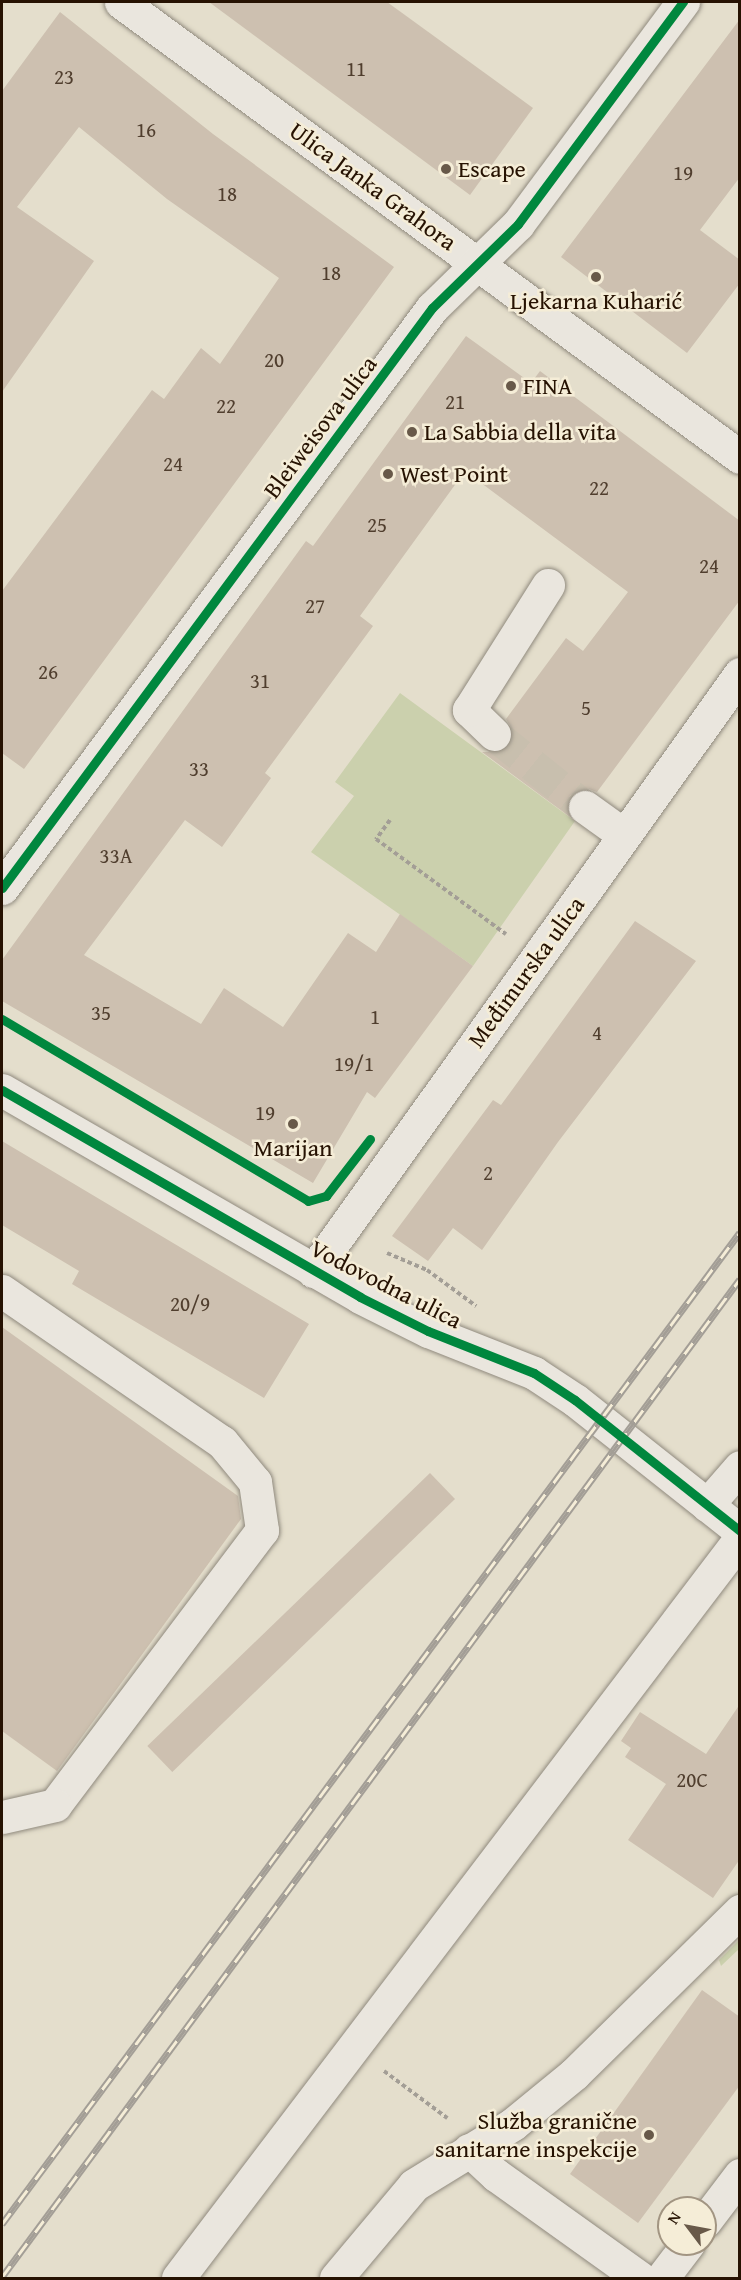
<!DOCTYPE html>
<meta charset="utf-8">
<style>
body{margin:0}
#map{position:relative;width:741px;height:2280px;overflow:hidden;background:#e4decc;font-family:"Gentium Book Plus",serif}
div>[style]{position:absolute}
.green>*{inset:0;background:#cbd0ad}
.building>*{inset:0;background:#cdc0b0;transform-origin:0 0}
.minor-tunnel>*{height:33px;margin-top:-16.5px;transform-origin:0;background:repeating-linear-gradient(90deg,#c8bfae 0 33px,transparent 0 49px)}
.path>*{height:4px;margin-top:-2px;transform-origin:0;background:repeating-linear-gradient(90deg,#a39e96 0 4.5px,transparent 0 7.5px)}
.roads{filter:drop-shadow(0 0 2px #908a7e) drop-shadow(0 0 2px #908a7e)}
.minor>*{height:33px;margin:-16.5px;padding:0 16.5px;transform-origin:16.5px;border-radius:16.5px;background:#eae6de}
.rail>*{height:7px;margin-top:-3.5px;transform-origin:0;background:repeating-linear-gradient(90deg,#f5edd7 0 14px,#a39e96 0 28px);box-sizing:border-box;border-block:2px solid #a39e96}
.cycleway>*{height:9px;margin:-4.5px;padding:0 4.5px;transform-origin:4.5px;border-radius:4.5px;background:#00873e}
.dots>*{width:16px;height:16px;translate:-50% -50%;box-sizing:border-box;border:3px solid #f5edd7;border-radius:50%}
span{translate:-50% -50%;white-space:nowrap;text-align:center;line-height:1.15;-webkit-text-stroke:5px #f5edd7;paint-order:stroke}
.number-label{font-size:21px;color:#503e2e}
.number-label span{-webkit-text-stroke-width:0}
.poi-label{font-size:24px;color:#261202}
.left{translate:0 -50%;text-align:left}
.right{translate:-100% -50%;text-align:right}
.street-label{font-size:24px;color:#261202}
.frame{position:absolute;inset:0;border:3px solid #261202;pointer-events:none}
.north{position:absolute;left:657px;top:2196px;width:60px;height:60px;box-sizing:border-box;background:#f5edd7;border:2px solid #a29582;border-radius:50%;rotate:302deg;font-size:16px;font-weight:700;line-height:24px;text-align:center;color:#261202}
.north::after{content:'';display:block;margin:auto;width:21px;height:27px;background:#685949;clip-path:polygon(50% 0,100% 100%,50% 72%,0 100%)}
</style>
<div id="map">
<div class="green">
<div style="clip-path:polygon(400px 693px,575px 821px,473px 966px,311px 852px,354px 796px,335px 782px)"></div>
<div style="clip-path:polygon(739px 1940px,739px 1949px,721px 1966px,719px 1960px)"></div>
</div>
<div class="building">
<div style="clip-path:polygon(209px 2px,387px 2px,533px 108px,470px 195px)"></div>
<div style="clip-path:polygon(60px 12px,213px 134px,394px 267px,24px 769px,2px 753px,2px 591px,152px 390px,164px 399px,201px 348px,220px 364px,279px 278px,167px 199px,79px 127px,17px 207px,94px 261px,2px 392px,2px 91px)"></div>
<div style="clip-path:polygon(740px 19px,740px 177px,700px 230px,740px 260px,740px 283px,687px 353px,561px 257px)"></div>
<div style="clip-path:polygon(466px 336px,531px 383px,540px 371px,740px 521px,740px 600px,597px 792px,586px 788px,570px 796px,566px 806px,570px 817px,482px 752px,499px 752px,508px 747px,512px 729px,506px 719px,566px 638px,583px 651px,628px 592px,465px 471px,360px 616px,373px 626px,265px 773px,271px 778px,222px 847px,185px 820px,84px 955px,201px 1024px,224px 988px,283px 1027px,348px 933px,376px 952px,400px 914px,473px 966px,375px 1098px,367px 1092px,313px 1183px,2px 1001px,2px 960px,306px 541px,313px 546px)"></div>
<div style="clip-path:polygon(635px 921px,696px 961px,558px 1142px,482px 1250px,453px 1228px,428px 1261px,392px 1236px,493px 1100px,501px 1105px)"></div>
<div style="clip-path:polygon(2px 1141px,309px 1324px,264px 1398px,72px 1284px,79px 1271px,2px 1225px)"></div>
<div style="clip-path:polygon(2px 1327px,238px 1496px,241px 1519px,57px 1771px,2px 1731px)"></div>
<div style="left:430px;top:1473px;width:36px;height:393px;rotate:46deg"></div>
<div style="clip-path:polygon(740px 1704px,740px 1859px,713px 1898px,628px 1840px,666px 1784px,625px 1757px,631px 1748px,621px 1741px,640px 1712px,706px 1754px)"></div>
<div style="clip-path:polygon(702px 1990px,740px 2017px,740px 2085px,638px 2223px,570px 2174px)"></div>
</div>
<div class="minor-tunnel">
<div style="left:494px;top:734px;width:117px;rotate:38.7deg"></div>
</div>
<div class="path">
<div style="left:390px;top:820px;width:24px;rotate:126deg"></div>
<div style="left:376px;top:839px;width:161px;rotate:36.2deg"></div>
<div style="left:387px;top:1253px;width:43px;rotate:23deg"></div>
<div style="left:427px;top:1270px;width:61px;rotate:36.3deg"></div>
<div style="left:384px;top:2071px;width:79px;rotate:36.7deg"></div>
</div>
<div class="roads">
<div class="minor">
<div style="left:121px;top:2px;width:768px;rotate:36.32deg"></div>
<div style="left:494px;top:734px;width:35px;rotate:-136deg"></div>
<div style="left:469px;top:710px;width:148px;rotate:-57.7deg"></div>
<div style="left:585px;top:807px;width:48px;rotate:35.7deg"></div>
<div style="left:2px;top:888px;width:722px;rotate:-53.45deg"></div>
<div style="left:432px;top:308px;width:120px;rotate:-44.3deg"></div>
<div style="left:518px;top:224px;width:277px;rotate:-53.4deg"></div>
<div style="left:2px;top:1090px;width:414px;rotate:30deg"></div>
<div style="left:360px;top:1297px;width:76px;rotate:26.6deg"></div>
<div style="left:428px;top:1331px;width:114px;rotate:21.6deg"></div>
<div style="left:534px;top:1373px;width:49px;rotate:33.4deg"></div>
<div style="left:575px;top:1400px;width:211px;rotate:38.4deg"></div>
<div style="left:313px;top:1271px;width:734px;rotate:-54.43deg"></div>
<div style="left:2px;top:1291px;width:267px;rotate:34.5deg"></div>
<div style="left:222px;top:1442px;width:52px;rotate:50.5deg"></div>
<div style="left:255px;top:1482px;width:49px;rotate:81.7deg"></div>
<div style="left:262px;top:1530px;width:344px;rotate:127deg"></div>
<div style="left:55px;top:1805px;width:54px;rotate:167.2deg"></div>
<div style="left:707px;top:1505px;width:50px;rotate:-49deg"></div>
<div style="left:469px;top:2150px;width:37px;rotate:43deg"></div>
<div style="left:496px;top:2175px;width:177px;rotate:35.6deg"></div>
<div style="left:705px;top:2221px;width:58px;rotate:-52.7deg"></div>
<div style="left:178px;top:2278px;width:928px;rotate:-52.75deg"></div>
<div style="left:336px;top:2278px;width:121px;rotate:-50deg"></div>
<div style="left:414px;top:2185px;width:116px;rotate:-31.6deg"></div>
<div style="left:513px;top:2124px;width:79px;rotate:-39.3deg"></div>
<div style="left:574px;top:2074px;width:233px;rotate:-44.5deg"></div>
<div style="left:662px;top:2278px;width:43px;rotate:-52.6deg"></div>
</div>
</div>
<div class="rail">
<div style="left:2px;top:2224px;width:1236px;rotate:-53.35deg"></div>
<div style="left:2px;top:2277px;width:1241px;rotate:-53.52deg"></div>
</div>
<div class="cycleway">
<div style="left:2px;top:888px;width:722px;rotate:-53.45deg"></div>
<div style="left:432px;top:308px;width:120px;rotate:-44.3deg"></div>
<div style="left:518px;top:224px;width:277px;rotate:-53.4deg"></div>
<div style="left:2px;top:1019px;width:356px;rotate:30.7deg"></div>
<div style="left:308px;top:1201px;width:19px;rotate:-16deg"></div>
<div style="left:326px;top:1196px;width:72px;rotate:-52.3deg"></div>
<div style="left:2px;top:1090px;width:414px;rotate:30deg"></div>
<div style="left:360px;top:1297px;width:76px;rotate:26.6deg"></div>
<div style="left:428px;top:1331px;width:114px;rotate:21.6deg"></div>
<div style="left:534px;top:1373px;width:49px;rotate:33.4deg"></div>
<div style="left:575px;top:1400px;width:211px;rotate:38.4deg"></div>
</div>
<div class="dots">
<div style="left:446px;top:169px;background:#685949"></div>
<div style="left:596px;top:277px;background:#685949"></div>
<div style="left:511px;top:386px;background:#685949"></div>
<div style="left:412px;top:432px;background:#685949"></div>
<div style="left:388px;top:474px;background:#685949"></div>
<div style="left:293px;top:1124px;background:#685949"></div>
<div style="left:649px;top:2135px;background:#685949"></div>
</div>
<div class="number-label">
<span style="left:356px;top:69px">11</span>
<span style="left:64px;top:77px">23</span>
<span style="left:146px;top:130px">16</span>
<span style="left:683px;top:173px">19</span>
<span style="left:227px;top:194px">18</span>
<span style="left:331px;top:273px">18</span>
<span style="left:274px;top:360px">20</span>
<span style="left:455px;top:402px">21</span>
<span style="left:226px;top:406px">22</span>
<span style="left:173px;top:464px">24</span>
<span style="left:599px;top:488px">22</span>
<span style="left:377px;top:525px">25</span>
<span style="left:709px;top:566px">24</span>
<span style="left:315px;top:606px">27</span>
<span style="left:48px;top:672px">26</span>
<span style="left:260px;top:681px">31</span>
<span style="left:586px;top:708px">5</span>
<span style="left:199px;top:769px">33</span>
<span style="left:116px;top:856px">33A</span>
<span style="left:101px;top:1013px">35</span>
<span style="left:375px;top:1017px">1</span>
<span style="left:597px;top:1033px">4</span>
<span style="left:354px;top:1064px">19/1</span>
<span style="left:265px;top:1113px">19</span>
<span style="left:488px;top:1173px">2</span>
<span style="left:190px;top:1304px">20/9</span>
<span style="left:692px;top:1780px">20C</span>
</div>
<div class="poi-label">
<span class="left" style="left:458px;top:169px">Escape</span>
<span style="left:596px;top:301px">Ljekarna Kuharić</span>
<span class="left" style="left:523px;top:386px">FINA</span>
<span class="left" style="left:424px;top:432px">La Sabbia della vita</span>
<span class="left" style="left:400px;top:474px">West Point</span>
<span style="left:293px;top:1148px">Marijan</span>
<span class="right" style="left:637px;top:2135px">Služba granične<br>sanitarne inspekcije</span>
</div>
<div class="street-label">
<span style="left:373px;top:186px;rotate:36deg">Ulica Janka Grahora</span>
<span style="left:320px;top:427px;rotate:-53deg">Bleiweisova ulica</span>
<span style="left:526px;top:972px;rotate:-54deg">Međimurska ulica</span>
<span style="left:386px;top:1284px;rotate:27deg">Vodovodna ulica</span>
</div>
<div class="frame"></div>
<div class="north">N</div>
</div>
